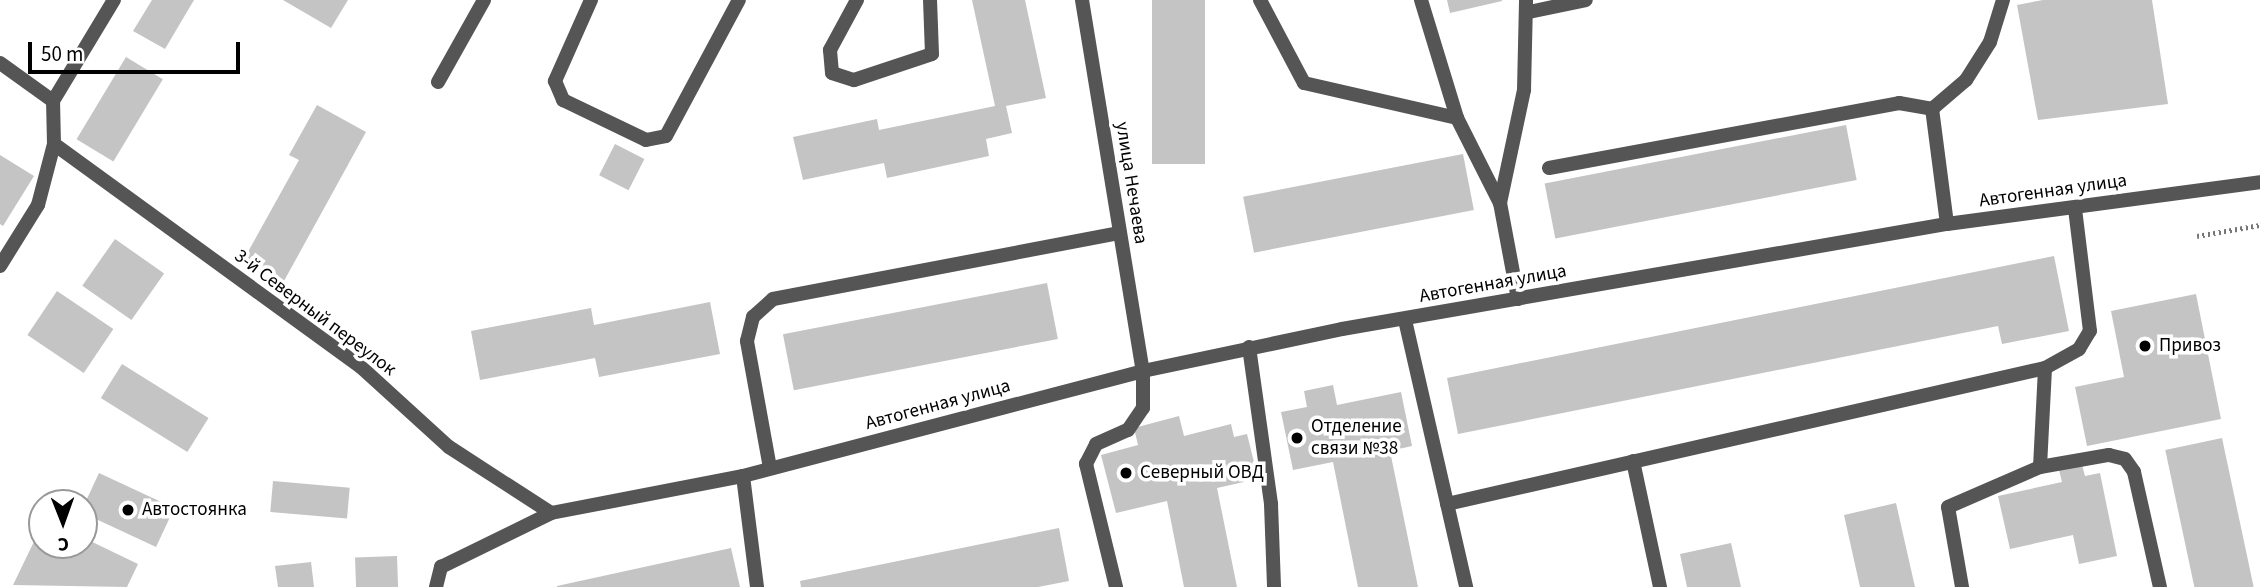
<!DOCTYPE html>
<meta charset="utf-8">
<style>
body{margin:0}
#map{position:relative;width:2260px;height:587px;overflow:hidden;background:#fff;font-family:"Source Sans 3",sans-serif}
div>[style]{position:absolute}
.building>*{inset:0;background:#c4c4c4;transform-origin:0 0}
.path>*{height:4.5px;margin-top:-2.25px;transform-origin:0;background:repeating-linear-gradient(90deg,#777 0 2px,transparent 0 5.5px)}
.lane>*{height:14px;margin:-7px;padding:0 7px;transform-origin:7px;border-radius:7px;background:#555}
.street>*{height:14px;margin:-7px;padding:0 7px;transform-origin:7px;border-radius:7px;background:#555}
.dots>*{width:19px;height:19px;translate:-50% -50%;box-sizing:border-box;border:4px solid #fff;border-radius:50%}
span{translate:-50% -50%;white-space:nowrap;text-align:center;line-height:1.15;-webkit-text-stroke:7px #fff;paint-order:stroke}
.street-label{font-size:19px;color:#000}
.poi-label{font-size:19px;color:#000}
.left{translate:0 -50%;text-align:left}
.north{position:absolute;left:28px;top:489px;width:70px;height:70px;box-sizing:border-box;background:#fff;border:2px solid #999;border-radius:50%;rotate:179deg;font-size:19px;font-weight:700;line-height:28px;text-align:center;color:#000}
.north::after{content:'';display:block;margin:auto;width:24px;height:32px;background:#000;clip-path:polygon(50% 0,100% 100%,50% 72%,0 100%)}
.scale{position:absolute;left:28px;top:42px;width:212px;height:32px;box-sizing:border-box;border:4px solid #000;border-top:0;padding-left:9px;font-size:21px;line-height:24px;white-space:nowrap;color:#000;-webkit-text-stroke:5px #fff;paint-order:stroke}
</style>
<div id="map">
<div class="building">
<div style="clip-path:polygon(152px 0,194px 0,165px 49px,133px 31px)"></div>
<div style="clip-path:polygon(283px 0,348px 0,331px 28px)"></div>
<div style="clip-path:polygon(972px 0,1025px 0,1046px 98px,1006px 106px,1012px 133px,986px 139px,989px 156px,887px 178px,884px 163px,803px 180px,793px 137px,877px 119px,879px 130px,995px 106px)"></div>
<div style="left:1152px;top:0;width:53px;height:164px"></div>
<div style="clip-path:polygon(1447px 0,1502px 0,1502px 1px,1450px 13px)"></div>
<div style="clip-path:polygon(2043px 0,2152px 0,2168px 104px,2038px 120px,2017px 5px)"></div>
<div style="left:126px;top:57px;width:43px;height:96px;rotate:31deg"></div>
<div style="clip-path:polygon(317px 105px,366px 132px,284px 281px,244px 259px,299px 160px,289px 155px)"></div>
<div style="left:1846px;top:125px;width:56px;height:307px;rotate:79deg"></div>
<div style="left:615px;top:144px;width:33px;height:35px;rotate:27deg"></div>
<div style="left:1463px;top:154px;width:57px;height:224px;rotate:79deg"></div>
<div style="clip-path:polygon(0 155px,34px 176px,3px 226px,0 224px)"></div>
<div style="left:115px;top:239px;width:60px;height:57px;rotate:35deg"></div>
<div style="clip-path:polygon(2054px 256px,2069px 331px,2002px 344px,1998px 326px,1458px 434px,1447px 378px)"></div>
<div style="left:1047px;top:283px;width:57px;height:269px;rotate:79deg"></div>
<div style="left:57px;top:291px;width:68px;height:53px;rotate:34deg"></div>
<div style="clip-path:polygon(2196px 294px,2221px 419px,2087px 446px,2075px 387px,2124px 377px,2111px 311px)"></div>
<div style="clip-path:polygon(710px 302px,720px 354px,599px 377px,595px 358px,480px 380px,471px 331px,591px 308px,594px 325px)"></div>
<div style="left:122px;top:364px;width:102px;height:40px;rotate:32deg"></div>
<div style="clip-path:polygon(1333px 385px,1337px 405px,1401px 392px,1412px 446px,1390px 451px,1418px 587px,1358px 587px,1333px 462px,1293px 470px,1281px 412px,1307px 407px,1304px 391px)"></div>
<div style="clip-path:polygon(1179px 416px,1184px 436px,1231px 424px,1234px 437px,1247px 434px,1255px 466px,1241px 469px,1244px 482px,1217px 488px,1237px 587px,1184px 587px,1167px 501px,1116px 513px,1101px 455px,1138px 445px,1134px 428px)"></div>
<div style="left:2222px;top:438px;width:152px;height:58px;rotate:78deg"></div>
<div style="clip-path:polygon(2081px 461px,2085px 476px,2100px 473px,2117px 556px,2079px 564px,2073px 535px,2010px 549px,1998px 496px,2062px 482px,2058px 466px)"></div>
<div style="left:99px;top:473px;width:83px;height:43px;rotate:25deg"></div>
<div style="left:273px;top:481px;width:77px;height:31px;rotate:5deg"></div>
<div style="clip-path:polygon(1896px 503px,1915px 587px,1860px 587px,1844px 515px)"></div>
<div style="clip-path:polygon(42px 525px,42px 545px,84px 545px,84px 538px,138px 564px,127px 587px,13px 585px)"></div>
<div style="clip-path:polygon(1059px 528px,1069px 581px,1038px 587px,801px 587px,800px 581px)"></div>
<div style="clip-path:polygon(1731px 543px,1741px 587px,1687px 587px,1680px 554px)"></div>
<div style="clip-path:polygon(731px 548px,740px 587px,557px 587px,557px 586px)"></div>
<div style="left:397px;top:556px;width:31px;height:42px;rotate:88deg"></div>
<div style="clip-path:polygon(311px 562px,314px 587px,278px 587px,275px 566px)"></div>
</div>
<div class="path">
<div style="left:2197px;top:236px;width:64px;rotate:-9.9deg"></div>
</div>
<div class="lane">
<div style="left:591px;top:0;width:89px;rotate:114deg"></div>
<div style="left:555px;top:81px;width:21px;rotate:67deg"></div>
<div style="left:563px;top:100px;width:92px;rotate:25.7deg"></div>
<div style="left:646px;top:140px;width:20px;rotate:-11deg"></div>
<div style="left:666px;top:136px;width:154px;rotate:-61.8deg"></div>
<div style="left:857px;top:0;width:57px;rotate:118.4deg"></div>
<div style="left:830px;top:50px;width:23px;rotate:85deg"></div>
<div style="left:832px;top:73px;width:23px;rotate:18deg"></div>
<div style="left:854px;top:80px;width:82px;rotate:-18.4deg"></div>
<div style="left:932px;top:54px;width:54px;rotate:-92.1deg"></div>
<div style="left:1260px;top:0;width:94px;rotate:62.1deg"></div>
<div style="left:1304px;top:83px;width:157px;rotate:12.9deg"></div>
<div style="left:1421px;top:0;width:123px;rotate:73deg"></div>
<div style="left:1457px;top:118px;width:95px;rotate:63.2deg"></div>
<div style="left:1529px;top:12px;width:58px;rotate:-11.9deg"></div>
<div style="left:1549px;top:168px;width:356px;rotate:-10.5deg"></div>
<div style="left:1899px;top:103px;width:34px;rotate:10deg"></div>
<div style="left:1947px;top:224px;width:116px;rotate:-97.4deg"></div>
<div style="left:1932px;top:109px;width:45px;rotate:-40.5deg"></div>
<div style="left:1966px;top:80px;width:45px;rotate:-57.7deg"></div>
<div style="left:1990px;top:42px;width:44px;rotate:-72.8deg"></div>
<div style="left:1518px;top:299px;width:98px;rotate:-100.6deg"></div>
<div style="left:1500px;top:203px;width:116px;rotate:-78deg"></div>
<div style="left:1524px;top:90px;width:90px;rotate:-88.7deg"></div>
<div style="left:1405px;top:320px;width:274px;rotate:77.1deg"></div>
<div style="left:1249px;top:347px;width:159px;rotate:82deg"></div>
<div style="left:1271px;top:504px;width:83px;rotate:87.9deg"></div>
<div style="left:1633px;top:461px;width:129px;rotate:77.9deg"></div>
<div style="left:2040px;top:467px;width:99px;rotate:-87.1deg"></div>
<div style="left:770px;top:468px;width:129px;rotate:-100.3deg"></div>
<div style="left:747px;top:341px;width:25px;rotate:-76deg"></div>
<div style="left:753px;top:317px;width:27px;rotate:-42deg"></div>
<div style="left:773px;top:299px;width:353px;rotate:-10.8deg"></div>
<div style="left:1447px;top:504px;width:613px;rotate:-12.81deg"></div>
<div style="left:2045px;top:368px;width:39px;rotate:-29deg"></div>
<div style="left:2079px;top:349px;width:21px;rotate:-59deg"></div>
<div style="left:2090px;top:331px;width:124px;rotate:-97deg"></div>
<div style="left:436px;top:587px;width:21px;rotate:-76deg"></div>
<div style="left:441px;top:567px;width:123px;rotate:-26.1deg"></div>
<div style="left:1116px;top:587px;width:127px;rotate:-103.7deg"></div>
<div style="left:1086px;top:464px;width:22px;rotate:-63deg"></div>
<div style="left:1096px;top:444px;width:35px;rotate:-24deg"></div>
<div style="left:1128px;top:430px;width:27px;rotate:-56deg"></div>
<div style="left:1143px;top:408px;width:37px;rotate:-90deg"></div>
<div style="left:1962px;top:587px;width:81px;rotate:-99.9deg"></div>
<div style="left:1948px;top:507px;width:100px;rotate:-23.5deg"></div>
<div style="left:2040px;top:467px;width:70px;rotate:-9.9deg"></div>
<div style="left:2109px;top:455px;width:16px;rotate:14deg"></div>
<div style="left:2125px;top:459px;width:16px;rotate:55deg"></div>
<div style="left:2134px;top:472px;width:118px;rotate:77.3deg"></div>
</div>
<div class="street">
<div style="left:1082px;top:0;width:376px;rotate:80.7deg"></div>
<div style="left:0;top:63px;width:65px;rotate:35.6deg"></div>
<div style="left:438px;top:82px;width:94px;rotate:-60.7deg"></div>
<div style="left:54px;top:144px;width:379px;rotate:36deg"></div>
<div style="left:361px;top:367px;width:119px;rotate:42.3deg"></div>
<div style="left:449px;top:447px;width:121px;rotate:32.9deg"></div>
<div style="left:551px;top:513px;width:196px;rotate:-10.9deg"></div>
<div style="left:743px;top:476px;width:414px;rotate:-14.7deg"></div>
<div style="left:1143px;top:371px;width:203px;rotate:-11.9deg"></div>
<div style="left:1342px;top:329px;width:614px;rotate:-9.85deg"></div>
<div style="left:1947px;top:224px;width:316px;rotate:-7.6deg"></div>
<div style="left:0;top:266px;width:72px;rotate:-58.1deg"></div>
<div style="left:38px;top:205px;width:63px;rotate:-75.3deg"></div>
<div style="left:54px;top:144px;width:43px;rotate:-91.3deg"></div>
<div style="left:53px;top:101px;width:118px;rotate:-58.9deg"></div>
<div style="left:743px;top:476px;width:112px;rotate:82.8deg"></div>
</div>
<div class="dots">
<div style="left:2145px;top:346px;background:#000"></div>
<div style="left:1297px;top:438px;background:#000"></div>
<div style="left:1126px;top:473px;background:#000"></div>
<div style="left:128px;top:510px;background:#000"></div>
</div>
<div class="street-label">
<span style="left:1131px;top:183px;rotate:81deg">улица Нечаева</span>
<span style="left:2053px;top:191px;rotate:-8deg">Автогенная улица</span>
<span style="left:1493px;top:284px;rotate:-10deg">Автогенная улица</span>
<span style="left:315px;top:313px;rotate:37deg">3-й Северный переулок</span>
<span style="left:938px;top:405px;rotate:-15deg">Автогенная улица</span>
</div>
<div class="poi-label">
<span class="left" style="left:2159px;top:346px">Привоз</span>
<span class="left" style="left:1311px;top:438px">Отделение<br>связи №38</span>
<span class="left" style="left:1140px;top:473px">Северный ОВД</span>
<span class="left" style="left:142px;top:510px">Автостоянка</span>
</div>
<div class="north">С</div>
<div class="scale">50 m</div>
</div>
